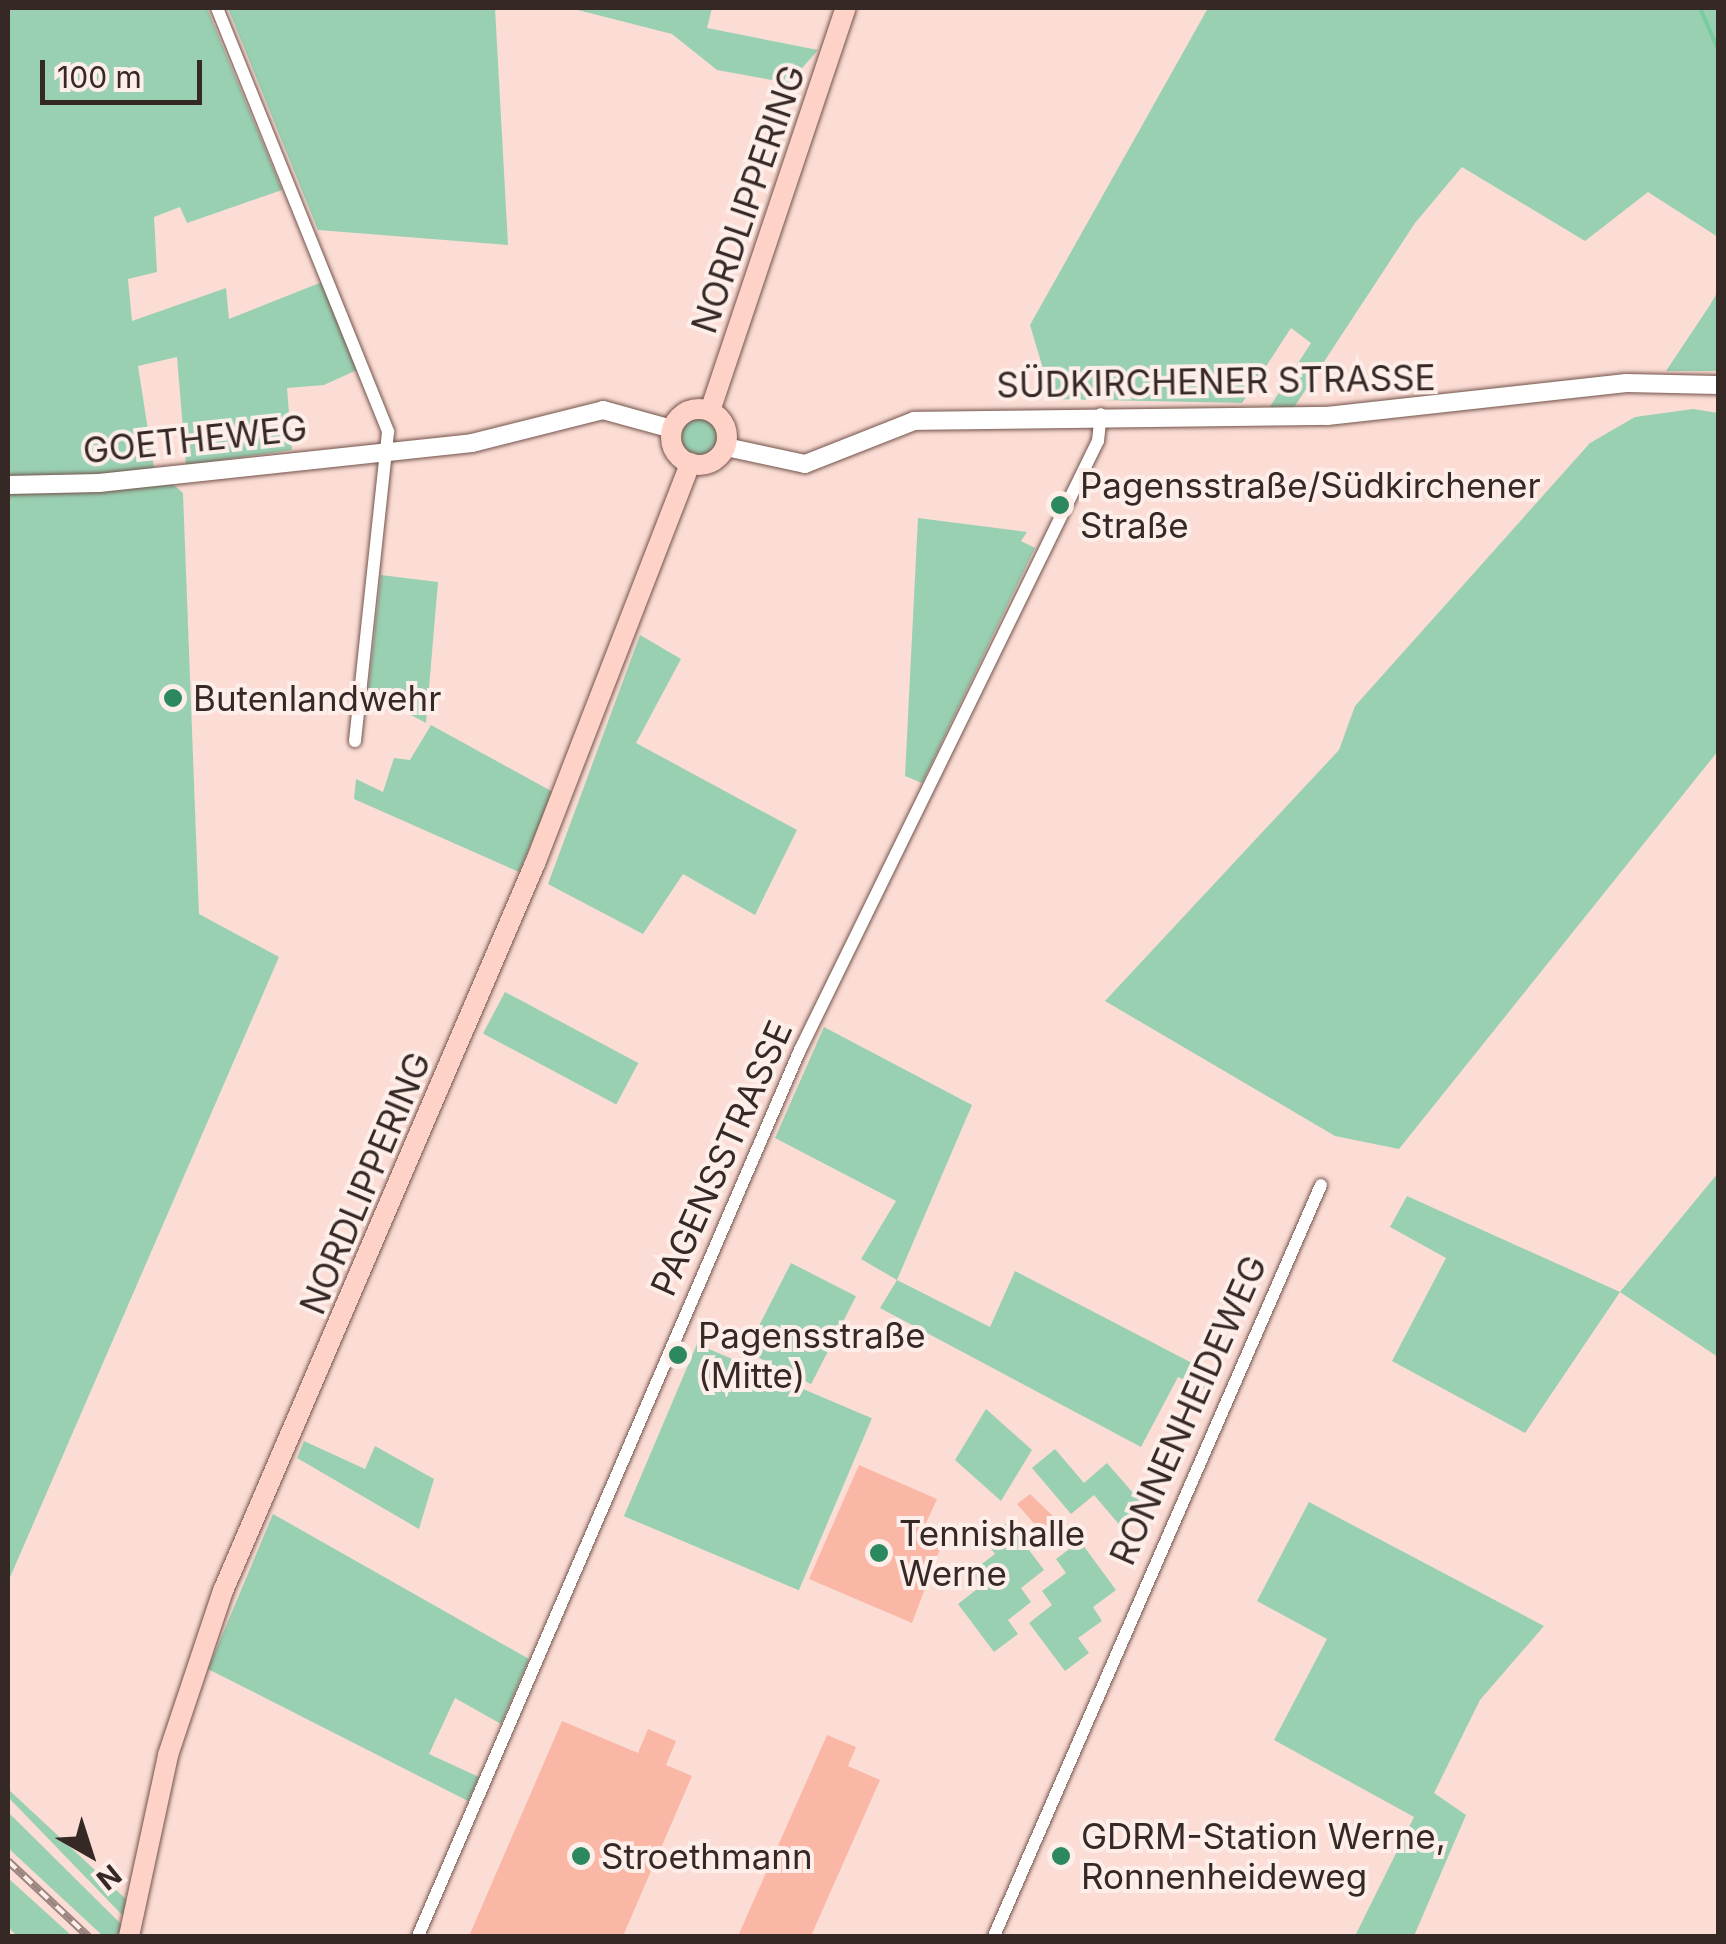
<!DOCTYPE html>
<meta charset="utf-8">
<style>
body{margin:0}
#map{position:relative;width:1726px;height:1944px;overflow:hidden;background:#fbddd5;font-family:Inter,sans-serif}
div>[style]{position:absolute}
.green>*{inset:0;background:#9ad0b2;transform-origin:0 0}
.round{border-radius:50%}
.stream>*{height:4px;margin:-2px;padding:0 2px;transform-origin:2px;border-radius:2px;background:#79cba0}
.building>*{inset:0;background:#fab7a6}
.roads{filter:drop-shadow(0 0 2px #72534b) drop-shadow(0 0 2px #72534b)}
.street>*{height:12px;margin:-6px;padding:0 6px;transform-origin:6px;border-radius:6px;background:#fff}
.secondary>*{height:18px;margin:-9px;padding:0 9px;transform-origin:9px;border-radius:9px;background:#fff}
.primary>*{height:20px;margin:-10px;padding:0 10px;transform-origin:10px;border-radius:10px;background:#fed2c7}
.primary>.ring{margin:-10px;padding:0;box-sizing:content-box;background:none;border:20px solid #fed2c7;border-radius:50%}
.rail>*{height:8px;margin-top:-4px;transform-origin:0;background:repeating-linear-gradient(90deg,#fdeeea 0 11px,#9c8580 0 22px);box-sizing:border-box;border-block:2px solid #9c8580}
.dots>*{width:28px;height:28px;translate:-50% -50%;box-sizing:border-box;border:5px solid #fdeeea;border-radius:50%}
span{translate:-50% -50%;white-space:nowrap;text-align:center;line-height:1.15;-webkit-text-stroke:8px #fdeeea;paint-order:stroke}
.street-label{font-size:35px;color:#362825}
.poi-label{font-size:35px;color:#362825}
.left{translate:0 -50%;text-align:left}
.frame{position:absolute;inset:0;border:10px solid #362825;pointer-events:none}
.north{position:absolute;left:40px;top:1804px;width:100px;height:100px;-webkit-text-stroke:8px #fdeeea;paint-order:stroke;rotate:141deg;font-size:28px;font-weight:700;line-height:40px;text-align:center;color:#362825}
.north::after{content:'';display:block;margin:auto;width:35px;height:45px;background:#362825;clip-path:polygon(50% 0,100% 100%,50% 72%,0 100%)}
.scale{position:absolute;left:40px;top:60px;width:162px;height:45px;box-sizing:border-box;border:5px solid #362825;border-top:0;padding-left:12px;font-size:30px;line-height:35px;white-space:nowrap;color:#362825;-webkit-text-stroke:8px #fdeeea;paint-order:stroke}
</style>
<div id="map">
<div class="green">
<div style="clip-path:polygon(8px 8px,207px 8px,282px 190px,187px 223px,180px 207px,154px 217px,157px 272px,128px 279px,132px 321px,226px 288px,229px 319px,322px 282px,357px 370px,324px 385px,287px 388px,292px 450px,186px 465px,177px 357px,138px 366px,154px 468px,183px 493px,199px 914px,279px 957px,8px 1582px)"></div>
<div style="clip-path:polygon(228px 8px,495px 8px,508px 245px,318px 230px)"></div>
<div style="clip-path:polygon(570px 8px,712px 8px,707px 28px,818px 50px,789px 83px,717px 70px,672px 34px)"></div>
<div style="clip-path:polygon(1208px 8px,1718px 8px,1718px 237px,1648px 192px,1585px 241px,1462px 167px,1415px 223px,1293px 409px,1269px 408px,1311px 343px,1291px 328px,1242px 403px,1052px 399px,1030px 325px)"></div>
<div style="clip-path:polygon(1718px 291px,1718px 371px,1666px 371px,1710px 305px)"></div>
<div style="clip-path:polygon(1693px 409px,1718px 413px,1718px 751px,1399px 1149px,1335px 1136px,1105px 1001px,1339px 750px,1355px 706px,1590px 443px,1635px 417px)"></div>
<div class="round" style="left:678px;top:416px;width:42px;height:42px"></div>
<div style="clip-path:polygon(918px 518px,1027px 532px,1021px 541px,1035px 548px,922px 783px,905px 776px)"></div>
<div style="clip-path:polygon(381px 575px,438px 582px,426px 723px,368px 692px)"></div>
<div style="clip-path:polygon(640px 635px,681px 659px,636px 743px,797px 830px,755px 915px,683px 874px,643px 934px,548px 884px)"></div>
<div style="clip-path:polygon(431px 725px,553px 792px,519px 872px,354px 799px,356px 779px,383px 792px,394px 758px,410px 760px)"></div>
<div style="left:505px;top:992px;width:151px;height:47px;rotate:28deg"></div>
<div style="clip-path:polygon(824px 1027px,972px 1105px,897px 1280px,990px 1327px,1015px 1271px,1217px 1376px,1209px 1391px,1178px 1377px,1141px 1447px,880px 1308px,897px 1280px,861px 1259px,896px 1201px,775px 1138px)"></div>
<div style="clip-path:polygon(1718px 1173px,1718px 1357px,1620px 1292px,1525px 1433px,1392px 1361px,1446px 1258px,1390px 1227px,1407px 1196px,1620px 1292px)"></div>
<div style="left:791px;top:1263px;width:73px;height:99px;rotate:27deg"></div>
<div style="left:697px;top:1344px;width:190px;height:187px;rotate:23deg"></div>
<div style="clip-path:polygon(986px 1409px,1032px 1450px,1001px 1501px,955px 1460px)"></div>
<div style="clip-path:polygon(304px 1441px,365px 1469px,375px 1446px,434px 1479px,419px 1529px,297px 1458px)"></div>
<div style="clip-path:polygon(1055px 1449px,1084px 1483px,1107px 1463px,1147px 1509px,1123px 1529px,1094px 1495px,1071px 1514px,1032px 1468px)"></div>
<div style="clip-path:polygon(1309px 1502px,1544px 1626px,1480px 1700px,1434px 1793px,1466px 1815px,1414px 1936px,1355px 1936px,1414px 1817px,1274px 1740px,1327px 1639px,1257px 1601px)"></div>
<div style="clip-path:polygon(273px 1514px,529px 1659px,501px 1724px,455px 1698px,429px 1754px,479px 1777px,468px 1801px,208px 1669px)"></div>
<div style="clip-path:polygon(1008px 1522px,1044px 1570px,1021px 1588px,1031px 1602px,1008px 1620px,1018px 1634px,994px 1652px,958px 1604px,981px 1586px,971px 1572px,995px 1554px,984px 1539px)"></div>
<div style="clip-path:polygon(1080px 1541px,1116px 1590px,1093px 1607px,1102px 1621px,1078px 1638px,1089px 1653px,1065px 1671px,1029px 1623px,1052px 1605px,1042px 1591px,1066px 1573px,1056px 1559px)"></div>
<div style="clip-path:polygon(8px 1789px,126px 1899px,124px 1917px,8px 1797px)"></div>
<div style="clip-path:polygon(8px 1812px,122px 1925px,119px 1936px,103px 1936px,8px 1848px)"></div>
<div style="clip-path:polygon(8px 1878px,72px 1936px,17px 1936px,8px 1927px)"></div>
</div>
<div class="stream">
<div style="left:1700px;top:8px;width:45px;rotate:66.3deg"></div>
</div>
<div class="building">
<div style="clip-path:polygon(859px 1465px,937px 1499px,921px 1534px,937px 1527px,943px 1541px,912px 1623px,809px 1579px)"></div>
<div style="clip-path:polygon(1030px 1494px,1058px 1521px,1048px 1529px,1038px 1528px,1017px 1504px)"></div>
<div style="clip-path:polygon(562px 1721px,638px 1753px,648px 1729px,676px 1741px,666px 1765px,692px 1776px,623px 1936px,469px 1936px)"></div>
<div style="clip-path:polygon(827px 1735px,856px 1747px,848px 1766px,880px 1780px,811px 1936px,738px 1936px)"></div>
</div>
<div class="roads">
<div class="street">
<div style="left:217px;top:8px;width:457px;rotate:68deg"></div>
<div style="left:388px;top:432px;width:311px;rotate:96.1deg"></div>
<div style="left:418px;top:1936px;width:965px;rotate:-66.68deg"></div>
<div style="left:800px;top:1050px;width:678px;rotate:-63.93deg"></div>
<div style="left:1098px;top:441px;width:27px;rotate:-84deg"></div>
<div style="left:994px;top:1936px;width:819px;rotate:-66.47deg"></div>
</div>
<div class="secondary">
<div style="left:726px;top:447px;width:81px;rotate:12.1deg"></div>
<div style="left:805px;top:464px;width:117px;rotate:-21.5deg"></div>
<div style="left:914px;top:421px;width:413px;rotate:-0.7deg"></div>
<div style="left:1327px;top:416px;width:301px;rotate:-6.3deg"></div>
<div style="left:1626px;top:383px;width:92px;rotate:1.2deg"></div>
<div style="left:8px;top:485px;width:91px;rotate:-1.3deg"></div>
<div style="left:99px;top:483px;width:375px;rotate:-6.1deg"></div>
<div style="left:472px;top:443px;width:135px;rotate:-14.1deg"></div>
<div style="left:603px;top:410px;width:72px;rotate:15.4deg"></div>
</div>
<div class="primary">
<div class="ring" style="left:671px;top:409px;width:36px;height:36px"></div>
<div style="left:710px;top:411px;width:425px;rotate:-71.4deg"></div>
<div style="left:129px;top:1936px;width:185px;rotate:-77.8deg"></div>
<div style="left:168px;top:1755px;width:173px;rotate:-71.5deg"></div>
<div style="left:223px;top:1591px;width:794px;rotate:-66.79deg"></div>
<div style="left:536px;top:861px;width:427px;rotate:-68.8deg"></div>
</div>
</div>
<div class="rail">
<div style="left:8px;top:1861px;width:110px;rotate:43.2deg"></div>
</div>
<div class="dots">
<div style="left:1060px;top:505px;background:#2c885e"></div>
<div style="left:173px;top:698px;background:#2c885e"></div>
<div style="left:678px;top:1355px;background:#2c885e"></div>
<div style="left:879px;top:1553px;background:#2c885e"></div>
<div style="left:581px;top:1856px;background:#2c885e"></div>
<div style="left:1061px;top:1856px;background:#2c885e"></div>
</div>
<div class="street-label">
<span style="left:748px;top:199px;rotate:-71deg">NORDLIPPERING</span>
<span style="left:1216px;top:381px;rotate:-1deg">SÜDKIRCHENER STRASSE</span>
<span style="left:195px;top:439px;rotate:-6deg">GOETHEWEG</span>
<span style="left:721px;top:1158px;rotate:-66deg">PAGENSSTRASSE</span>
<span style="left:365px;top:1183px;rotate:-67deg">NORDLIPPERING</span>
<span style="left:1188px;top:1410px;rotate:-66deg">RONNENHEIDEWEG</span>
</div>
<div class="poi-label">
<span class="left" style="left:1080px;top:505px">Pagensstraße/Südkirchener<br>Straße</span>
<span class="left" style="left:193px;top:698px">Butenlandwehr</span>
<span class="left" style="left:698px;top:1355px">Pagensstraße<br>(Mitte)</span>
<span class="left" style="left:899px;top:1553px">Tennishalle<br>Werne</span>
<span class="left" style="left:1081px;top:1856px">GDRM-Station Werne,<br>Ronnenheideweg</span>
<span class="left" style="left:601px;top:1856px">Stroethmann</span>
</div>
<div class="frame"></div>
<div class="north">N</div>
<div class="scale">100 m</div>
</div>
